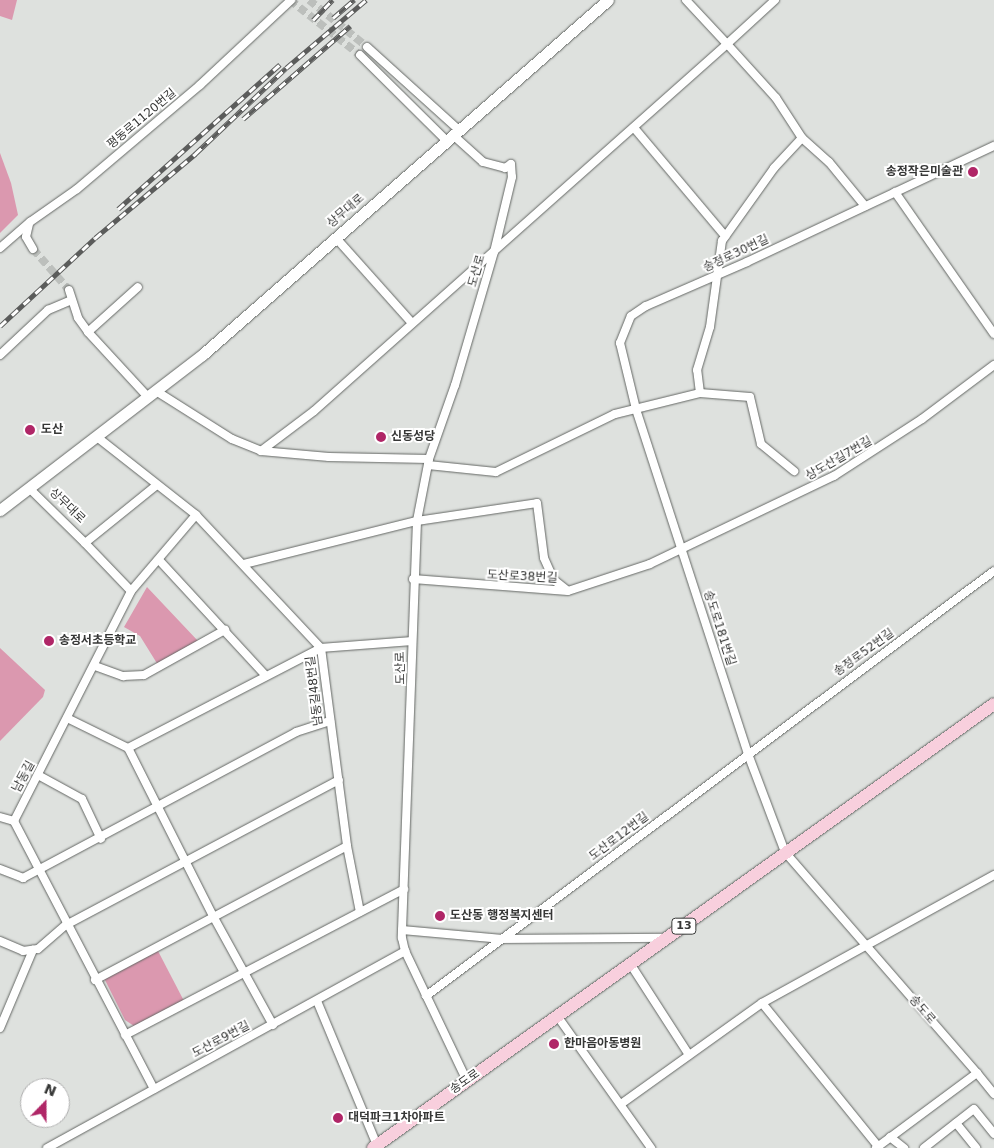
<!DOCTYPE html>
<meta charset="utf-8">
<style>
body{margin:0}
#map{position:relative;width:994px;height:1148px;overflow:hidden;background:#dee1de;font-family:"DejaVu Sans","Noto Sans KR",sans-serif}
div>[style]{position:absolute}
.green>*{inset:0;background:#db98af}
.street-tunnel>*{height:8px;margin-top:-4px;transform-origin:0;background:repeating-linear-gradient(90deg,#bcbfbc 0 8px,transparent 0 12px)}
.roads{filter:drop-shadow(0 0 1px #646764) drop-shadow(0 0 1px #646764)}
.street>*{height:8px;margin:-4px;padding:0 4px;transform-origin:4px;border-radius:4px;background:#fff}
.secondary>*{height:11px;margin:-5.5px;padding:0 5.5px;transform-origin:5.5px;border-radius:5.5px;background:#fff}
.primary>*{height:12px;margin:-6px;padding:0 6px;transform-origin:6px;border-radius:6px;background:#f8cfdd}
.rail>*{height:4.5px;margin-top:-2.25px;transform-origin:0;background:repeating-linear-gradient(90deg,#fff 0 8px,#5b5c5b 0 16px);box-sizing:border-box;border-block:1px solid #5b5c5b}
.dots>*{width:14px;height:14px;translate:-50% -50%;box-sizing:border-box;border:2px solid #fff;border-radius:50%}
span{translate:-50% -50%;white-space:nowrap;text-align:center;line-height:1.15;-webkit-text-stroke:4px #fff;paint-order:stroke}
.shield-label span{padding:1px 4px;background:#fff;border:1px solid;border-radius:4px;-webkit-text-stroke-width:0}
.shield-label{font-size:11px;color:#363736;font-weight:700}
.street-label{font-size:12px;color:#363736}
.poi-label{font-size:12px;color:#363736;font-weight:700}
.right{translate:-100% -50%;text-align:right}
.left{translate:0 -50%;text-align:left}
.north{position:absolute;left:20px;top:1078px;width:50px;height:50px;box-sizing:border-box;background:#fff;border:1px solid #afafaf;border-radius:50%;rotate:22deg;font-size:14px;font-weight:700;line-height:20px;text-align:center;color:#363736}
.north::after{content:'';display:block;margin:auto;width:18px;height:22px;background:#b02667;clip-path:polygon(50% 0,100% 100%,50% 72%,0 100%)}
</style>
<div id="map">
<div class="green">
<div style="clip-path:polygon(0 0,17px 0,12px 20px,0 16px)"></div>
<div style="clip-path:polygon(0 153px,11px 183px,18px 215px,0 233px)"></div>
<div style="clip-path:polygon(147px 587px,198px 641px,158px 665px,140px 636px,124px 627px)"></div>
<div style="clip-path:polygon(0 648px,45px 690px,43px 697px,0 741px)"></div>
<div style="clip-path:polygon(158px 951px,184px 1001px,134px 1026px,125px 1020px,104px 978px)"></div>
</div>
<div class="street-tunnel">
<div style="left:290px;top:0;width:89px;rotate:38.2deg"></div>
<div style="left:309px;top:0;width:75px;rotate:39deg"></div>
<div style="left:33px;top:249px;width:55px;rotate:48.7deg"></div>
</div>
<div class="roads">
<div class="street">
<div style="left:367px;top:47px;width:124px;rotate:42.1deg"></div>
<div style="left:360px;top:55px;width:122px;rotate:44.7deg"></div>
<div style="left:635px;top:129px;width:140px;rotate:49.9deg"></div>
<div style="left:453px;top:135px;width:40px;rotate:42deg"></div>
<div style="left:483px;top:162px;width:23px;rotate:15deg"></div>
<div style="left:505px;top:168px;width:7px;rotate:-34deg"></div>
<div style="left:511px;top:164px;width:13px;rotate:86deg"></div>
<div style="left:512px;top:177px;width:77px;rotate:103.5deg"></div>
<div style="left:494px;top:252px;width:139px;rotate:106.3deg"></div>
<div style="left:455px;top:385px;width:78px;rotate:109.4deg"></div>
<div style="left:429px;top:459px;width:63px;rotate:101deg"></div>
<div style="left:417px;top:521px;width:417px;rotate:92.1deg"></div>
<div style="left:402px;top:938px;width:13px;rotate:77deg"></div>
<div style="left:405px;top:951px;width:144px;rotate:64.5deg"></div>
<div style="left:802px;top:138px;width:36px;rotate:42deg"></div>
<div style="left:829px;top:162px;width:57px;rotate:50.7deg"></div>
<div style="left:895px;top:192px;width:173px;rotate:55.1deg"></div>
<div style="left:29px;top:224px;width:13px;rotate:103deg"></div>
<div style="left:26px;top:237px;width:14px;rotate:60deg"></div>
<div style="left:336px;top:238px;width:114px;rotate:48.2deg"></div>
<div style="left:0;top:248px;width:40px;rotate:-41deg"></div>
<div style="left:30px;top:222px;width:57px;rotate:-35.1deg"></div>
<div style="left:77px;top:189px;width:161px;rotate:-40.2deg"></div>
<div style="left:200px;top:85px;width:125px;rotate:-43deg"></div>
<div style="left:69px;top:290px;width:29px;rotate:72deg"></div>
<div style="left:78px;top:318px;width:17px;rotate:54deg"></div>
<div style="left:88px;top:332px;width:88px;rotate:47.3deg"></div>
<div style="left:88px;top:332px;width:67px;rotate:-42deg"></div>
<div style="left:0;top:355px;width:66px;rotate:-43.2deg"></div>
<div style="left:48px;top:310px;width:25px;rotate:-23deg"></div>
<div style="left:156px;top:391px;width:90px;rotate:32.3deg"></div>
<div style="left:232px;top:439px;width:31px;rotate:22deg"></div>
<div style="left:261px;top:451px;width:68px;rotate:5deg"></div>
<div style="left:329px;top:457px;width:100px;rotate:1.1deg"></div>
<div style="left:700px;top:393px;width:23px;rotate:-97deg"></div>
<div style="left:697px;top:370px;width:45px;rotate:-73.2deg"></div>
<div style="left:710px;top:327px;width:87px;rotate:-82.1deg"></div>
<div style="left:722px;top:241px;width:90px;rotate:-54.5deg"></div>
<div style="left:774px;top:168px;width:41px;rotate:-47deg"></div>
<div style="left:802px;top:138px;width:48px;rotate:-123deg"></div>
<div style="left:776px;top:98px;width:73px;rotate:-132.2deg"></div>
<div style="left:727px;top:44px;width:65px;rotate:-42.5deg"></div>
<div style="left:97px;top:437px;width:126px;rotate:38.2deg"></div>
<div style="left:196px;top:515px;width:183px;rotate:46.8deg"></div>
<div style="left:321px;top:648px;width:200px;rotate:82.5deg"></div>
<div style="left:347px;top:846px;width:67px;rotate:78.9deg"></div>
<div style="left:261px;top:451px;width:66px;rotate:-37deg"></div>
<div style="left:314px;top:411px;width:553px;rotate:-41.62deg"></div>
<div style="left:727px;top:44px;width:60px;rotate:-133deg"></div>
<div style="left:428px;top:465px;width:68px;rotate:5.9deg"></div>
<div style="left:496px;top:472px;width:132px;rotate:-26deg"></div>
<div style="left:615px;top:414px;width:88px;rotate:-13.9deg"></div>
<div style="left:700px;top:393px;width:50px;rotate:4.6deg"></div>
<div style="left:750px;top:397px;width:48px;rotate:76.8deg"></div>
<div style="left:761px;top:444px;width:43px;rotate:39.3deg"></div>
<div style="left:30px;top:489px;width:77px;rotate:44.5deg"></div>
<div style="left:85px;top:543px;width:92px;rotate:-38.9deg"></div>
<div style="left:85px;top:543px;width:66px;rotate:46.2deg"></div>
<div style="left:159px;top:560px;width:156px;rotate:47.3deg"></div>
<div style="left:244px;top:564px;width:178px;rotate:-14deg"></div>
<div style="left:417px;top:521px;width:121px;rotate:-8.5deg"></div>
<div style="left:537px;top:503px;width:55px;rotate:82.7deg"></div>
<div style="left:544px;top:558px;width:24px;rotate:66deg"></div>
<div style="left:554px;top:580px;width:16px;rotate:38deg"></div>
<div style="left:413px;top:579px;width:155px;rotate:4.4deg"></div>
<div style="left:568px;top:591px;width:86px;rotate:-18.2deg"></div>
<div style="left:650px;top:564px;width:204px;rotate:-25.6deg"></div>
<div style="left:834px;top:476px;width:105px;rotate:-32.9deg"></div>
<div style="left:922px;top:419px;width:90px;rotate:-36.9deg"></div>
<div style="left:95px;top:666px;width:30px;rotate:20deg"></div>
<div style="left:123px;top:676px;width:21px;rotate:-3deg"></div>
<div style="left:144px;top:675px;width:93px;rotate:-29.1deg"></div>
<div style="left:67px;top:718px;width:68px;rotate:26.2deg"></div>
<div style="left:38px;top:775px;width:50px;rotate:28.6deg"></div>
<div style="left:82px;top:799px;width:44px;rotate:64.6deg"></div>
<div style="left:0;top:817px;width:15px;rotate:16deg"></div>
<div style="left:0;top:869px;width:25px;rotate:21deg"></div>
<div style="left:23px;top:878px;width:310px;rotate:-28.1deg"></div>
<div style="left:296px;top:732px;width:36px;rotate:-18deg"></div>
<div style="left:402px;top:930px;width:101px;rotate:5.1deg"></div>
<div style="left:503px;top:939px;width:163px;rotate:-0.4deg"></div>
<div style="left:0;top:941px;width:25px;rotate:23deg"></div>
<div style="left:23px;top:951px;width:15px;rotate:-8deg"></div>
<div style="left:38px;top:949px;width:37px;rotate:-41deg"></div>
<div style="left:66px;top:925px;width:309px;rotate:-28deg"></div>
<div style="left:631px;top:965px;width:107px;rotate:57.2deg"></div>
<div style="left:95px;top:980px;width:285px;rotate:-28deg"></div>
<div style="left:426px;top:996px;width:709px;rotate:-36.81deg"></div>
<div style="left:317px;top:1001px;width:156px;rotate:67.4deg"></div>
<div style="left:762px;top:1003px;width:184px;rotate:51deg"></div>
<div style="left:558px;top:1017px;width:161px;rotate:54.6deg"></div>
<div style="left:273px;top:1025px;width:124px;rotate:-118.8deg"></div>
<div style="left:213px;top:916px;width:188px;rotate:-116.8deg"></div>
<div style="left:128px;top:748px;width:217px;rotate:-27.4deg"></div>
<div style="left:321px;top:648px;width:91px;rotate:-4.4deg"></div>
<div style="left:0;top:1028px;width:85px;rotate:-67.1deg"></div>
<div style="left:125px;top:1035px;width:315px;rotate:-27.6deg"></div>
<div style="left:977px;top:1073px;width:27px;rotate:51deg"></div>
<div style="left:154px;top:1089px;width:302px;rotate:-117.6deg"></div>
<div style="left:14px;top:821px;width:258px;rotate:-63deg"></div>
<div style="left:131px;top:591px;width:100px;rotate:-49.5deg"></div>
<div style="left:621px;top:1104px;width:173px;rotate:-35.6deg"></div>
<div style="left:762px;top:1003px;width:265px;rotate:-28.9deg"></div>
<div style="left:956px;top:1123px;width:32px;rotate:51deg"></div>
<div style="left:890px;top:1137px;width:18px;rotate:38deg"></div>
<div style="left:47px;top:1148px;width:409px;rotate:-28.8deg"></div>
<div style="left:876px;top:1148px;width:126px;rotate:-36.6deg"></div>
<div style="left:977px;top:1073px;width:293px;rotate:-131deg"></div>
<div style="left:785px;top:852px;width:105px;rotate:-110.7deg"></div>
<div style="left:748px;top:754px;width:363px;rotate:-108deg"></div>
<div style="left:636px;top:409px;width:68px;rotate:-103.6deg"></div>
<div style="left:620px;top:343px;width:29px;rotate:-68deg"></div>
<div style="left:631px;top:316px;width:18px;rotate:-34deg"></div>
<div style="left:646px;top:306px;width:110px;rotate:-23.5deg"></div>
<div style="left:747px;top:262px;width:273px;rotate:-25.2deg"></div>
<div style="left:924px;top:1148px;width:63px;rotate:-38deg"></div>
<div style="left:974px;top:1109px;width:32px;rotate:51deg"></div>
</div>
<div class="secondary">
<div style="left:0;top:510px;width:255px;rotate:-37.5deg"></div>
<div style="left:202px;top:355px;width:539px;rotate:-41.17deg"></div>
</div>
<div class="primary">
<div style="left:373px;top:1148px;width:763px;rotate:-35.56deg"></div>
</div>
</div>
<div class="rail">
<div style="left:333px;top:18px;width:28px;rotate:-41deg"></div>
<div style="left:313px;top:20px;width:28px;rotate:-46deg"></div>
<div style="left:243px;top:119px;width:142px;rotate:-41deg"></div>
<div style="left:118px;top:209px;width:217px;rotate:-41.8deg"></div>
<div style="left:0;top:326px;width:129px;rotate:-42.8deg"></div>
<div style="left:95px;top:238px;width:131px;rotate:-40deg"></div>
<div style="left:195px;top:154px;width:125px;rotate:-43.4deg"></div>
<div style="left:286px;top:68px;width:105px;rotate:-40.4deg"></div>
</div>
<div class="dots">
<div style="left:973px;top:172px;background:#b02667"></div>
<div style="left:30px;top:430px;background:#b02667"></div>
<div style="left:381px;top:437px;background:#b02667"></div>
<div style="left:49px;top:641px;background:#b02667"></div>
<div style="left:440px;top:916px;background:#b02667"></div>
<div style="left:554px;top:1044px;background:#b02667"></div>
<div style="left:338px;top:1118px;background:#b02667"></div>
</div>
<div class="shield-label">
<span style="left:684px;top:926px">13</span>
</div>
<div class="street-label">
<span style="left:142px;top:119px;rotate:-40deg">평동로1120번길</span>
<span style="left:346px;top:211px;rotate:-41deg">상무대로</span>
<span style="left:736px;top:254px;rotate:-25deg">송정로30번길</span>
<span style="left:477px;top:271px;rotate:-74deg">도산로</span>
<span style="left:839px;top:459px;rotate:-30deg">상도산길7번길</span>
<span style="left:67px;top:506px;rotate:44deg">상무대로</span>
<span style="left:522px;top:577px;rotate:3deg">도산로38번길</span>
<span style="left:719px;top:628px;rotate:72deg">송도로181번길</span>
<span style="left:864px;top:653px;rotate:-36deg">송정로52번길</span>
<span style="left:401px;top:668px;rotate:-91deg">도산로</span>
<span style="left:315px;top:691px;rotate:-97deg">남동길48번길</span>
<span style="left:24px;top:777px;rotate:-62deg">남동길</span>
<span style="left:619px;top:837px;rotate:-37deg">도산로12번길</span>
<span style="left:922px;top:1010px;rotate:49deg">송도로</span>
<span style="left:221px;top:1040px;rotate:-28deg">도산로9번길</span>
<span style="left:465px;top:1082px;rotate:-35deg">송도로</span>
</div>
<div class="poi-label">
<span class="right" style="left:963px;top:172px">송정작은미술관</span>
<span class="left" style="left:41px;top:430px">도산</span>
<span class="left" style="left:391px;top:437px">신동성당</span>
<span class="left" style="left:59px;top:641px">송정서초등학교</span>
<span class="left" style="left:450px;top:916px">도산동 행정복지센터</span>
<span class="left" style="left:564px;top:1044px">한마음아동병원</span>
<span class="left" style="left:348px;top:1118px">대덕파크1차아파트</span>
</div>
<div class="north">N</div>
</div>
